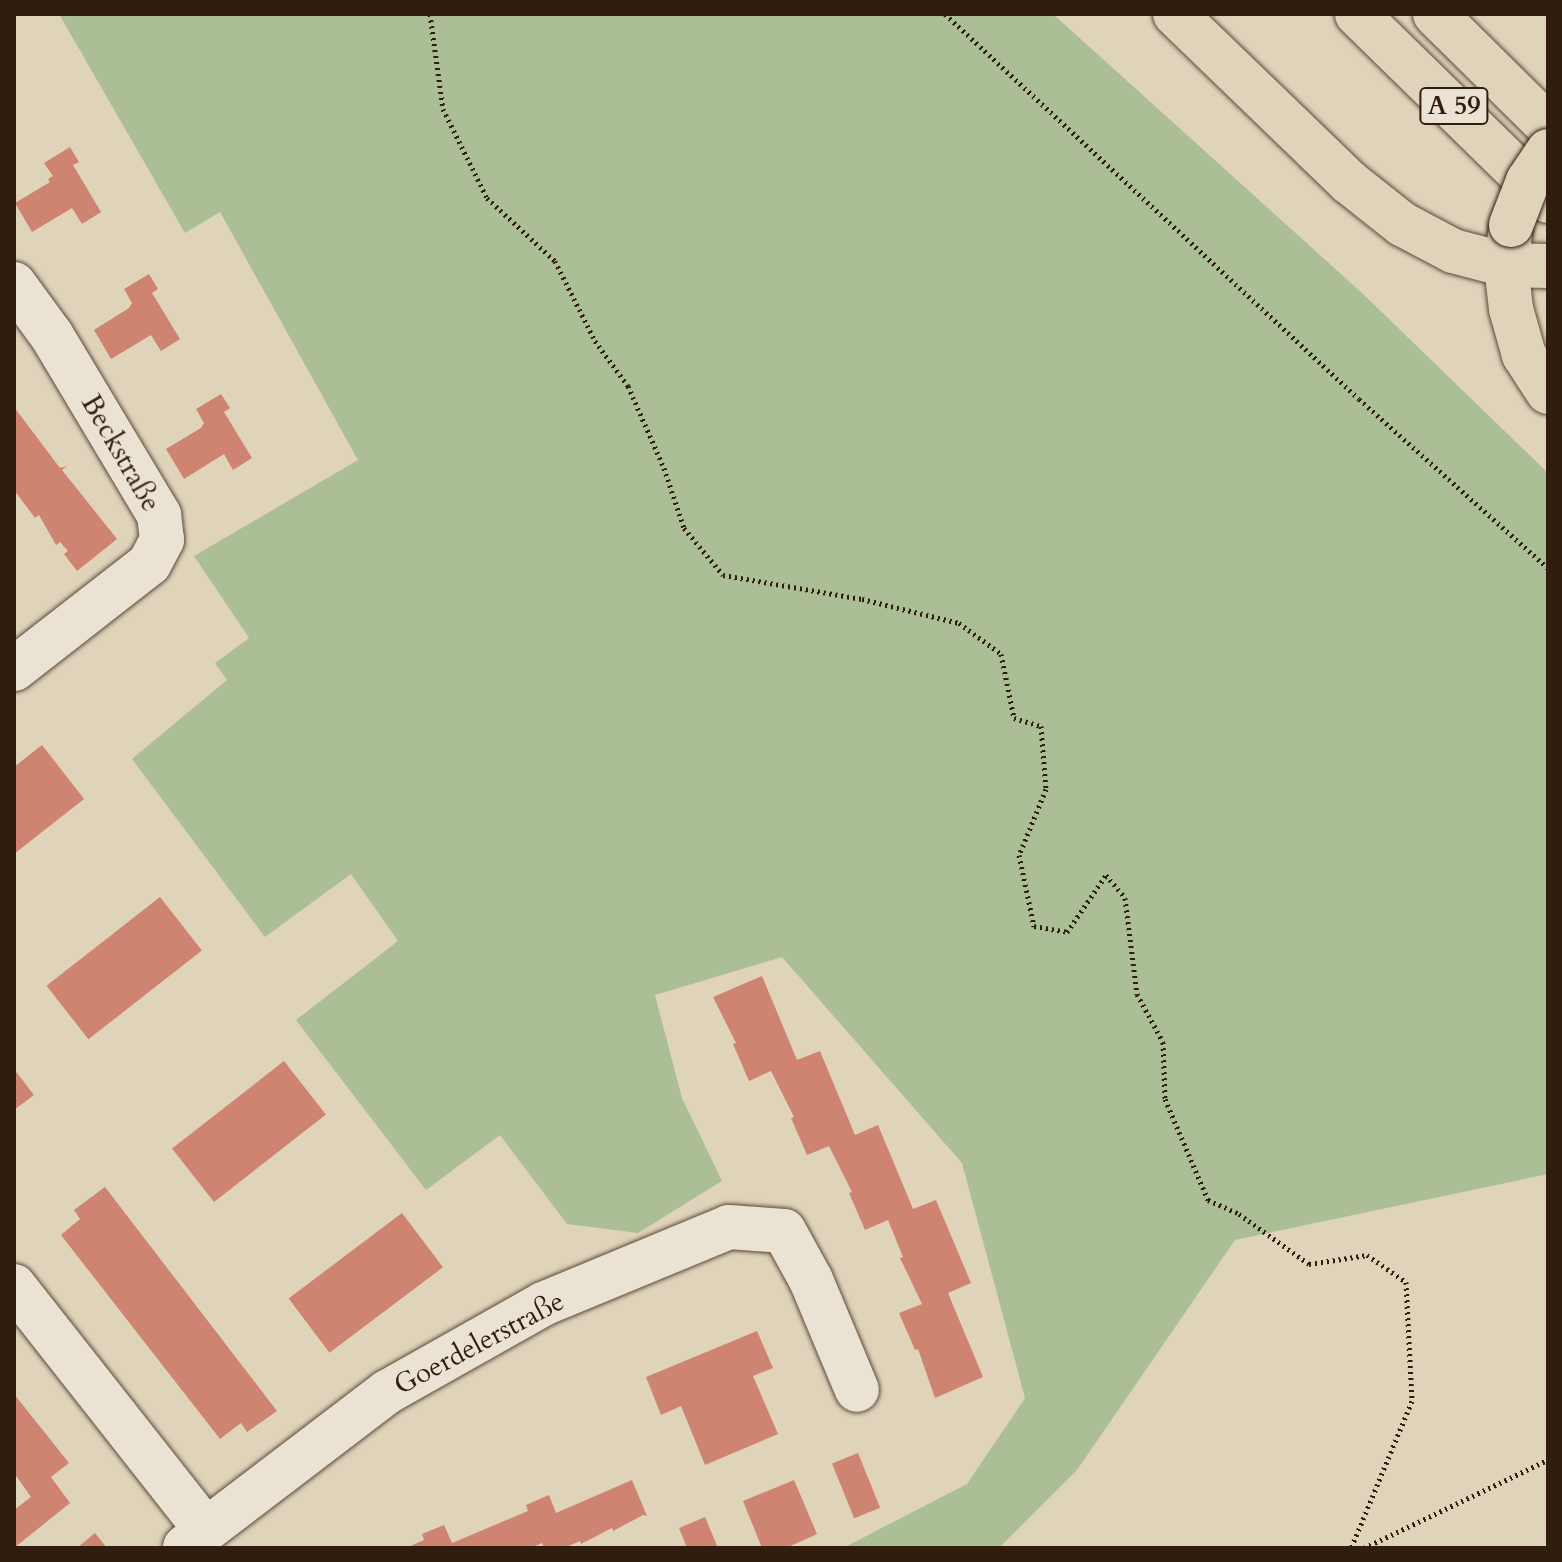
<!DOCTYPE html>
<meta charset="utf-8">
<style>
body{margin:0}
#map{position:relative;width:1562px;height:1562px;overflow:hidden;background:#dfd3ba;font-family:Cardo,serif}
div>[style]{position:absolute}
.green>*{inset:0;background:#acbe95}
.building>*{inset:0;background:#ce8471;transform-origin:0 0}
.path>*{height:5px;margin-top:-2.5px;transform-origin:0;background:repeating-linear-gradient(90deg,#311d0e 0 2px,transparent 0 6px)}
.roads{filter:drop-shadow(0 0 2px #5c4a39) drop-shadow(0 0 2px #5c4a39)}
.minor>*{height:44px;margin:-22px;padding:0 22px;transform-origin:22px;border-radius:22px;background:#eae2d2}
.highway>*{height:44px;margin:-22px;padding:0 22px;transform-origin:22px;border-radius:22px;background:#dfd3ba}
.bridges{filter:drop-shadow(0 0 2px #311d0e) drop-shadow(0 0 2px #311d0e)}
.highway-bridge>*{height:44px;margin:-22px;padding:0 22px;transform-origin:22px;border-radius:22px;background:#dfd3ba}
span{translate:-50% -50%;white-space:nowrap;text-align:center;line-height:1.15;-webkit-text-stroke:8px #eae2d2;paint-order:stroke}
.shield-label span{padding:2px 6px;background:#eae2d2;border:2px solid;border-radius:6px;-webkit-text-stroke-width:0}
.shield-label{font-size:26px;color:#311d0e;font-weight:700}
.street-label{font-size:28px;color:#311d0e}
.frame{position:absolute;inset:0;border:16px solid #311d0e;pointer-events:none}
</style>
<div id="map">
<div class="green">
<div style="clip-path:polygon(59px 14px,1053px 14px,1362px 293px,1548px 473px,1548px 1174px,1235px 1240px,1077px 1470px,999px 1548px,843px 1548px,967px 1484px,1025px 1398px,962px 1163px,782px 957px,655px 995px,682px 1098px,722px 1181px,638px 1233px,567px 1224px,500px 1135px,426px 1190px,296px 1020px,398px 941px,351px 874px,265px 937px,132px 759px,227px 680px,215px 663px,249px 638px,194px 556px,358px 460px,220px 212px,185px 233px)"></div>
</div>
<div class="building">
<div style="clip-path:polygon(70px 147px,79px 162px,73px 165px,101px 212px,82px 224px,72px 208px,32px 232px,15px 203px,50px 182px,48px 179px,53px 176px,44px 163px)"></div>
<div style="clip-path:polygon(149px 274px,158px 289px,152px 293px,180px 339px,161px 351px,151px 335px,111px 359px,94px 330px,129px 308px,132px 303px,124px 289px)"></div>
<div style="clip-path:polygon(221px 394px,230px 408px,224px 412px,252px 458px,233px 470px,224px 454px,184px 479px,166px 449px,201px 428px,204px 423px,196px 409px)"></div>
<div style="clip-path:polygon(14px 407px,60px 468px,67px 466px,62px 470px,117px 539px,77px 571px,64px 554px,68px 551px,60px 542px,56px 545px,39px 515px,35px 518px,14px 490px)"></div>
<div style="clip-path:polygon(42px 745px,84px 799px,14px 854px,14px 767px)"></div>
<div style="left:160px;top:897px;width:68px;height:144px;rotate:52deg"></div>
<div style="clip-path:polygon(762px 976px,797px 1060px,820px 1051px,855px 1135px,878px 1125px,913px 1209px,936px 1200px,971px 1283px,948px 1293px,983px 1377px,935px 1398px,918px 1349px,915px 1350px,899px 1313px,922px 1304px,900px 1258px,903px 1257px,888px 1220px,865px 1230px,849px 1193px,852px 1192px,829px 1146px,807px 1155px,791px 1118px,794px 1117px,771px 1071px,749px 1081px,733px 1044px,736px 1043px,713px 997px)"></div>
<div style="left:284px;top:1061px;width:68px;height:142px;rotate:52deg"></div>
<div style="clip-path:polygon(14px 1069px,34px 1095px,14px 1110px)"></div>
<div style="clip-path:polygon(105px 1187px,277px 1411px,247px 1432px,241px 1423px,220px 1439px,61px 1235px,80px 1219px,74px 1210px)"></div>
<div style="left:402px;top:1213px;width:68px;height:142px;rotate:53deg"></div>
<div style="clip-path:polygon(757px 1331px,773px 1368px,753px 1376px,778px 1434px,705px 1465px,681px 1406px,661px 1415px,646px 1377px)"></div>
<div style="clip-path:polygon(14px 1394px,69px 1463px,51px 1477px,70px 1503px,14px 1548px,14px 1510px,31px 1497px,14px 1473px)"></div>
<div style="left:858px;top:1453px;width:59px;height:28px;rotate:68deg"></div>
<div style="clip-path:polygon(632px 1480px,647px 1516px,643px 1515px,613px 1531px,612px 1528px,581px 1544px,580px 1541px,564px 1548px,544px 1548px,542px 1543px,531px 1548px,406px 1548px,424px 1540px,422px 1534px,444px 1525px,452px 1543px,528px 1511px,526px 1505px,549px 1495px,556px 1513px)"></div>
<div style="clip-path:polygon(794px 1480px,817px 1534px,786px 1548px,762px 1548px,743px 1501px)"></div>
<div style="clip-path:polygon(705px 1517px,718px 1548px,687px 1548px,679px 1528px)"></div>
<div style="clip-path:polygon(95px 1533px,107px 1548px,77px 1548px)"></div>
</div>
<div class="path">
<div style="left:430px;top:14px;width:96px;rotate:82.2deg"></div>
<div style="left:443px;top:109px;width:99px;rotate:63.7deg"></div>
<div style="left:487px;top:198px;width:93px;rotate:42.8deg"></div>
<div style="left:555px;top:261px;width:89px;rotate:63.4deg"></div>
<div style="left:595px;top:341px;width:56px;rotate:53.7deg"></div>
<div style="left:628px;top:386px;width:90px;rotate:66.3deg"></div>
<div style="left:664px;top:468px;width:63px;rotate:71.6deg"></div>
<div style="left:684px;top:528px;width:61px;rotate:50.3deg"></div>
<div style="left:723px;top:575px;width:141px;rotate:9.8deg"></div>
<div style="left:862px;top:599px;width:100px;rotate:13.9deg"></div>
<div style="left:959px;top:623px;width:52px;rotate:36.4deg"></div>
<div style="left:1001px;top:654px;width:65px;rotate:78.5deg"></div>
<div style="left:1014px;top:718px;width:28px;rotate:17deg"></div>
<div style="left:1041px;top:726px;width:63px;rotate:85.5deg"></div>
<div style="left:1046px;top:789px;width:71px;rotate:112.2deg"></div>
<div style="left:1019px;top:855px;width:73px;rotate:78.1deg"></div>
<div style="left:1034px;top:926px;width:34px;rotate:10deg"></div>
<div style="left:1067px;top:932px;width:69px;rotate:-55.6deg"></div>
<div style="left:1106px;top:875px;width:30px;rotate:50deg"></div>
<div style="left:1125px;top:898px;width:97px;rotate:82.9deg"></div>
<div style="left:1137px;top:994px;width:55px;rotate:61.6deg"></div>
<div style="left:1163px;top:1042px;width:57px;rotate:88deg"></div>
<div style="left:1165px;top:1099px;width:110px;rotate:66.9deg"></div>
<div style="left:1208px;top:1200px;width:34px;rotate:24deg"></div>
<div style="left:1239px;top:1214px;width:86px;rotate:35.5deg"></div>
<div style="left:1309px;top:1264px;width:59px;rotate:-8.8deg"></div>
<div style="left:1367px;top:1255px;width:47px;rotate:34.7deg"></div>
<div style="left:1406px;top:1282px;width:119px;rotate:87.1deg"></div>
<div style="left:1412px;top:1401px;width:159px;rotate:112.5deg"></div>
<div style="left:945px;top:14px;width:565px;rotate:42.92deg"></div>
<div style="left:1359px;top:399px;width:254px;rotate:41.8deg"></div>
<div style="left:1364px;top:1548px;width:204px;rotate:-25.6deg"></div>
</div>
<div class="roads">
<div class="minor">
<div style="left:14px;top:284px;width:64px;rotate:53.8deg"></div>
<div style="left:52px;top:336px;width:209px;rotate:59.1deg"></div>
<div style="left:159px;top:515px;width:25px;rotate:83deg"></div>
<div style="left:162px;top:540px;width:27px;rotate:118deg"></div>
<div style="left:149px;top:564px;width:171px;rotate:142.1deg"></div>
<div style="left:14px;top:1286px;width:310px;rotate:51.8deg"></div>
<div style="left:206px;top:1530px;width:27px;rotate:141deg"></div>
<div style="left:206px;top:1530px;width:228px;rotate:-37.3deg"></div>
<div style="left:387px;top:1392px;width:179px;rotate:-29.4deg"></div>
<div style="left:543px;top:1304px;width:201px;rotate:-22.5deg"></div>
<div style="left:729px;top:1227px;width:55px;rotate:4.2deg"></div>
<div style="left:784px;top:1231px;width:56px;rotate:61.1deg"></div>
<div style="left:811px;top:1280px;width:119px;rotate:67.3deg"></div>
</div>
<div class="highway">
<div style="left:1175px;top:14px;width:242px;rotate:44deg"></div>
<div style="left:1349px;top:182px;width:68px;rotate:38.4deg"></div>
<div style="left:1402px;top:224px;width:58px;rotate:27.9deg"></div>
<div style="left:1453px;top:251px;width:55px;rotate:14.8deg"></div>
<div style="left:1506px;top:265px;width:42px;rotate:1.4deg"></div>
<div style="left:1357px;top:14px;width:267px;rotate:44.4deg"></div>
<div style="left:1435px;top:14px;width:159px;rotate:44.7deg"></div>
<div style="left:1510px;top:235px;width:30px;rotate:98deg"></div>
<div style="left:1506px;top:265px;width:44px;rotate:83.5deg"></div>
<div style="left:1511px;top:309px;width:48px;rotate:74.2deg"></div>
<div style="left:1524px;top:355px;width:44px;rotate:57deg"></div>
</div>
</div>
<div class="bridges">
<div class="highway-bridge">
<div style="left:1511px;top:225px;width:47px;rotate:-68.9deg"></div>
<div style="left:1528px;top:181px;width:36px;rotate:-56deg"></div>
</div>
</div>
<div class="shield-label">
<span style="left:1454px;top:106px">A 59</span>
</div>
<div class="street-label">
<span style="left:121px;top:453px;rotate:60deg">Beckstraße</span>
<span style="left:479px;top:1343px;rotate:-28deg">Goerdelerstraße</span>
</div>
<div class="frame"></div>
</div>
